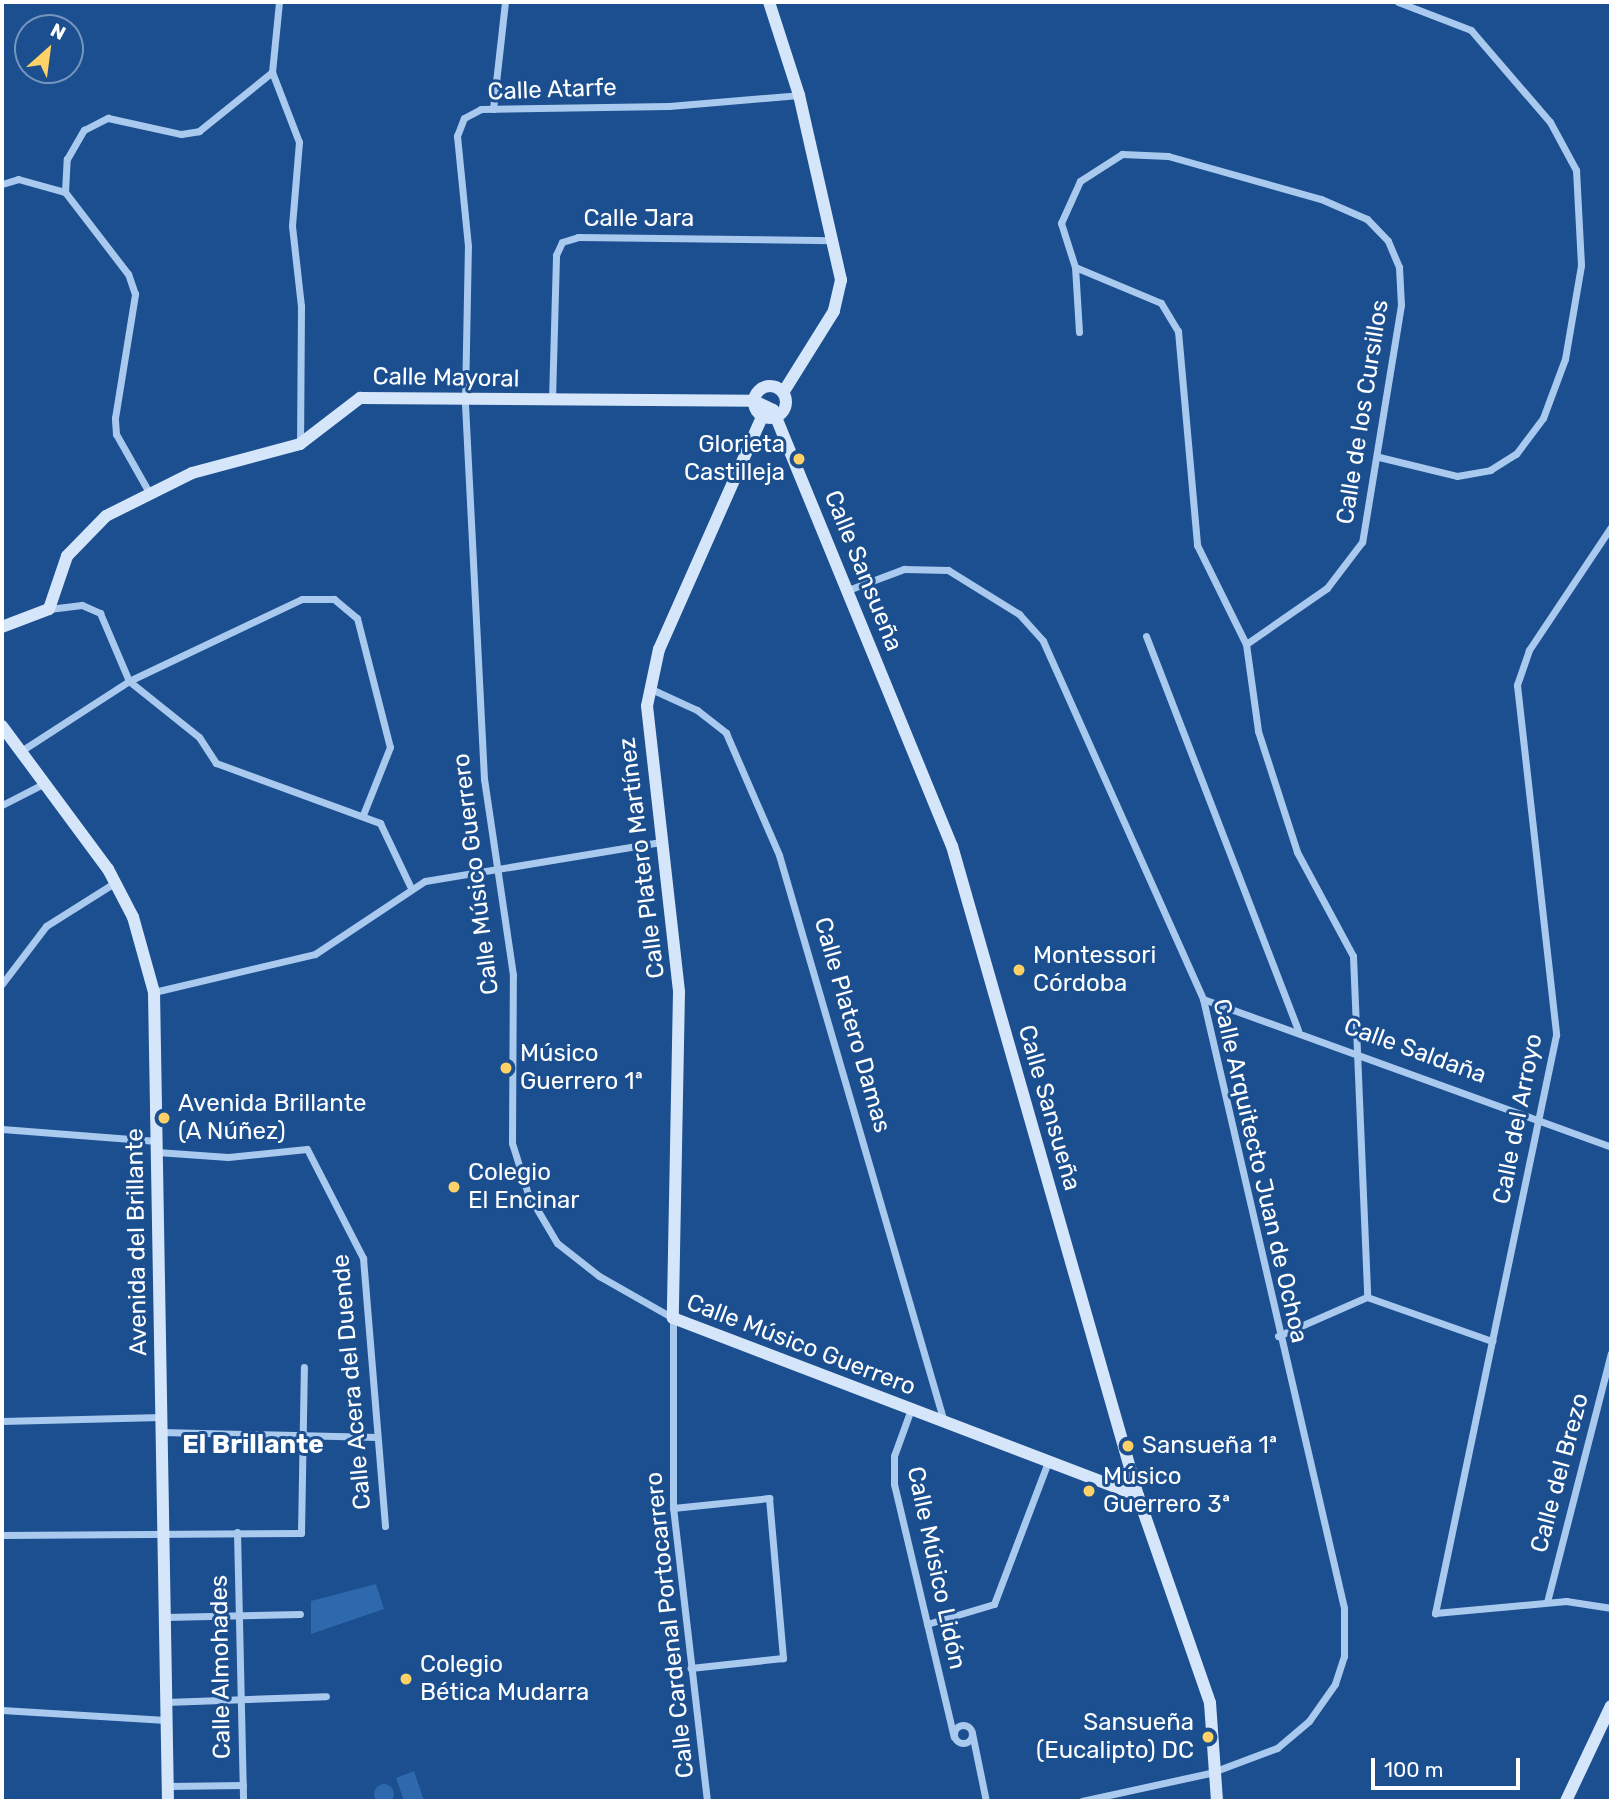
<!DOCTYPE html>
<meta charset="utf-8">
<style>
body{margin:0}
#map{position:relative;width:1613px;height:1803px;overflow:hidden;background:#1b4f8f;font-family:Rubik,sans-serif}
div>[style]{position:absolute}
.green>*{inset:0;background:#2e69ad}
.round{border-radius:50%}
.street>*{height:7px;margin:-3.5px;padding:0 3.5px;transform-origin:3.5px;border-radius:3.5px;background:#a9c9ee}
.street>.ring{margin:-3.5px;padding:0;box-sizing:content-box;background:none;border:7px solid #a9c9ee;border-radius:50%}
.secondary>*{height:12px;margin:-6px;padding:0 6px;transform-origin:6px;border-radius:6px;background:#d6e6fa}
.secondary>.ring{margin:-6px;padding:0;box-sizing:content-box;background:none;border:12px solid #d6e6fa;border-radius:50%}
.dots>*{width:19px;height:19px;translate:-50% -50%;box-sizing:border-box;border:4px solid #1b4f8f;border-radius:50%}
span{translate:-50% -50%;white-space:nowrap;text-align:center;line-height:1.15;-webkit-text-stroke:6px #1b4f8f;paint-order:stroke}
.street-label{font-size:24px;color:#fff}
.poi-label{font-size:24px;color:#fff}
.right{translate:-100% -50%;text-align:right}
.left{translate:0 -50%;text-align:left}
.neighbourhood-label{font-size:26px;color:#fff;font-weight:700}
.frame{position:absolute;inset:0;border:4px solid #fff;pointer-events:none}
.north{position:absolute;left:14px;top:14px;width:70px;height:70px;box-sizing:border-box;background:#1b4f8f;border:2px solid #7695bc;border-radius:50%;rotate:28deg;font-size:19px;font-weight:700;line-height:28px;text-align:center;color:#fff}
.north::after{content:'';display:block;margin:auto;width:24px;height:32px;background:#ffd166;clip-path:polygon(50% 0,100% 100%,50% 72%,0 100%)}
.scale{position:absolute;left:1371px;top:1758px;width:149px;height:32px;box-sizing:border-box;border:4px solid #fff;border-top:0;padding-left:9px;font-size:21px;line-height:24px;white-space:nowrap;color:#fff;-webkit-text-stroke:5px #1b4f8f;paint-order:stroke}
</style>
<div id="map">
<div class="green">
<div style="clip-path:polygon(376px 1584px,384px 1609px,311px 1634px,311px 1601px)"></div>
<div style="clip-path:polygon(414px 1771px,424px 1801px,404px 1801px,396px 1778px)"></div>
<div class="round" style="left:374px;top:1784px;width:20px;height:20px"></div>
</div>
<div class="street">
<div style="left:279px;top:2px;width:70px;rotate:95.7deg"></div>
<div style="left:272px;top:72px;width:75px;rotate:68.9deg"></div>
<div style="left:299px;top:142px;width:84px;rotate:94.8deg"></div>
<div style="left:292px;top:226px;width:81px;rotate:83.6deg"></div>
<div style="left:301px;top:306px;width:137px;rotate:90.4deg"></div>
<div style="left:493px;top:109px;width:108px;rotate:-83.6deg"></div>
<div style="left:2px;top:184px;width:17px;rotate:-17deg"></div>
<div style="left:18px;top:179px;width:49px;rotate:15.5deg"></div>
<div style="left:1075px;top:267px;width:93px;rotate:22.7deg"></div>
<div style="left:1161px;top:303px;width:33px;rotate:59deg"></div>
<div style="left:1178px;top:331px;width:215px;rotate:84.9deg"></div>
<div style="left:1197px;top:545px;width:110px;rotate:63.7deg"></div>
<div style="left:1246px;top:644px;width:88px;rotate:82.1deg"></div>
<div style="left:1258px;top:731px;width:127px;rotate:72.1deg"></div>
<div style="left:1297px;top:852px;width:118px;rotate:61.7deg"></div>
<div style="left:1353px;top:956px;width:341px;rotate:87.6deg"></div>
<div style="left:1079px;top:332px;width:65px;rotate:-93.5deg"></div>
<div style="left:1075px;top:267px;width:46px;rotate:-107.7deg"></div>
<div style="left:1061px;top:223px;width:46px;rotate:-65.7deg"></div>
<div style="left:1080px;top:181px;width:50px;rotate:-32.7deg"></div>
<div style="left:1122px;top:154px;width:46px;rotate:2.5deg"></div>
<div style="left:1168px;top:156px;width:159px;rotate:15.7deg"></div>
<div style="left:1321px;top:199px;width:50px;rotate:23.5deg"></div>
<div style="left:1367px;top:219px;width:30px;rotate:46deg"></div>
<div style="left:1388px;top:241px;width:28px;rotate:67deg"></div>
<div style="left:1399px;top:267px;width:38px;rotate:87deg"></div>
<div style="left:1401px;top:305px;width:240px;rotate:99.3deg"></div>
<div style="left:1362px;top:542px;width:58px;rotate:127.3deg"></div>
<div style="left:1327px;top:588px;width:98px;rotate:145.3deg"></div>
<div style="left:552px;top:400px;width:145px;rotate:-88.4deg"></div>
<div style="left:556px;top:255px;width:14px;rotate:-65deg"></div>
<div style="left:562px;top:242px;width:17px;rotate:-17deg"></div>
<div style="left:578px;top:237px;width:256px;rotate:0.7deg"></div>
<div style="left:1379px;top:457px;width:80px;rotate:13.7deg"></div>
<div style="left:1457px;top:476px;width:34px;rotate:-10deg"></div>
<div style="left:1490px;top:470px;width:31px;rotate:-32deg"></div>
<div style="left:1516px;top:454px;width:45px;rotate:-53.1deg"></div>
<div style="left:1543px;top:418px;width:63px;rotate:-69.6deg"></div>
<div style="left:1565px;top:359px;width:95px;rotate:-80.3deg"></div>
<div style="left:1581px;top:265px;width:95px;rotate:-93deg"></div>
<div style="left:1576px;top:170px;width:55px;rotate:-118.4deg"></div>
<div style="left:1550px;top:122px;width:121px;rotate:-130.7deg"></div>
<div style="left:1471px;top:30px;width:78px;rotate:-159deg"></div>
<div style="left:150px;top:494px;width:69px;rotate:-119.5deg"></div>
<div style="left:116px;top:434px;width:16px;rotate:-94deg"></div>
<div style="left:115px;top:418px;width:126px;rotate:-80.8deg"></div>
<div style="left:135px;top:294px;width:21px;rotate:-109deg"></div>
<div style="left:128px;top:274px;width:103px;rotate:-127.5deg"></div>
<div style="left:65px;top:192px;width:33px;rotate:-87deg"></div>
<div style="left:67px;top:159px;width:34px;rotate:-60deg"></div>
<div style="left:84px;top:130px;width:27px;rotate:-27deg"></div>
<div style="left:108px;top:118px;width:75px;rotate:12.4deg"></div>
<div style="left:181px;top:134px;width:18px;rotate:-9deg"></div>
<div style="left:199px;top:131px;width:94px;rotate:-38.9deg"></div>
<div style="left:1611px;top:527px;width:148px;rotate:123.7deg"></div>
<div style="left:1529px;top:650px;width:37px;rotate:109deg"></div>
<div style="left:1517px;top:685px;width:352px;rotate:83.6deg"></div>
<div style="left:1556px;top:1035px;width:591px;rotate:101.82deg"></div>
<div style="left:1435px;top:1613px;width:132px;rotate:-5.2deg"></div>
<div style="left:1566px;top:1601px;width:46px;rotate:8.8deg"></div>
<div style="left:848px;top:590px;width:60px;rotate:-20.6deg"></div>
<div style="left:904px;top:569px;width:44px;rotate:1.3deg"></div>
<div style="left:948px;top:570px;width:84px;rotate:31.8deg"></div>
<div style="left:1019px;top:614px;width:36px;rotate:48deg"></div>
<div style="left:1043px;top:641px;width:392px;rotate:65.9deg"></div>
<div style="left:1203px;top:999px;width:625px;rotate:76.96deg"></div>
<div style="left:1344px;top:1608px;width:48px;rotate:90deg"></div>
<div style="left:1344px;top:1656px;width:29px;rotate:108deg"></div>
<div style="left:1335px;top:1684px;width:45px;rotate:125.1deg"></div>
<div style="left:1309px;top:1721px;width:42px;rotate:139.8deg"></div>
<div style="left:1277px;top:1748px;width:72px;rotate:159.5deg"></div>
<div style="left:1210px;top:1773px;width:131px;rotate:167.7deg"></div>
<div style="left:49px;top:609px;width:33px;rotate:-7deg"></div>
<div style="left:82px;top:605px;width:20px;rotate:24deg"></div>
<div style="left:100px;top:613px;width:74px;rotate:66.9deg"></div>
<div style="left:129px;top:681px;width:90px;rotate:38.7deg"></div>
<div style="left:199px;top:737px;width:31px;rotate:57deg"></div>
<div style="left:216px;top:763px;width:175px;rotate:20.1deg"></div>
<div style="left:380px;top:823px;width:70px;rotate:64.5deg"></div>
<div style="left:1146px;top:636px;width:422px;rotate:68.9deg"></div>
<div style="left:649px;top:688px;width:53px;rotate:24.6deg"></div>
<div style="left:697px;top:710px;width:37px;rotate:38deg"></div>
<div style="left:726px;top:733px;width:133px;rotate:66.5deg"></div>
<div style="left:779px;top:855px;width:591px;rotate:73.77deg"></div>
<div style="left:21px;top:751px;width:129px;rotate:-32.9deg"></div>
<div style="left:129px;top:681px;width:191px;rotate:-25.4deg"></div>
<div style="left:302px;top:599px;width:32px"></div>
<div style="left:334px;top:599px;width:30px;rotate:40deg"></div>
<div style="left:357px;top:618px;width:133px;rotate:75.7deg"></div>
<div style="left:390px;top:747px;width:73px;rotate:111.7deg"></div>
<div style="left:2px;top:805px;width:48px;rotate:-27.1deg"></div>
<div style="left:2px;top:984px;width:73px;rotate:-52.8deg"></div>
<div style="left:46px;top:926px;width:83px;rotate:-32.2deg"></div>
<div style="left:154px;top:992px;width:165px;rotate:-13.3deg"></div>
<div style="left:315px;top:954px;width:132px;rotate:-33.6deg"></div>
<div style="left:425px;top:881px;width:239px;rotate:-9.4deg"></div>
<div style="left:1203px;top:999px;width:434px;rotate:19.9deg"></div>
<div style="left:2px;top:1129px;width:155px;rotate:4.4deg"></div>
<div style="left:157px;top:1152px;width:71px;rotate:4deg"></div>
<div style="left:228px;top:1157px;width:79px;rotate:-5.8deg"></div>
<div style="left:307px;top:1149px;width:123px;rotate:62.8deg"></div>
<div style="left:363px;top:1258px;width:269px;rotate:85.3deg"></div>
<div style="left:1278px;top:1336px;width:97px;rotate:-23.7deg"></div>
<div style="left:1367px;top:1297px;width:133px;rotate:19.4deg"></div>
<div style="left:911px;top:1409px;width:50px;rotate:109.9deg"></div>
<div style="left:894px;top:1456px;width:28px;rotate:90deg"></div>
<div style="left:894px;top:1484px;width:260px;rotate:76.7deg"></div>
<div style="left:2px;top:1421px;width:159px;rotate:-1.4deg"></div>
<div style="left:161px;top:1432px;width:216px;rotate:1.3deg"></div>
<div style="left:673px;top:1508px;width:97px;rotate:-5.9deg"></div>
<div style="left:769px;top:1498px;width:161px;rotate:85deg"></div>
<div style="left:783px;top:1658px;width:93px;rotate:173.8deg"></div>
<div style="left:237px;top:1532px;width:269px;rotate:88.7deg"></div>
<div style="left:2px;top:1535px;width:299px;rotate:-0.4deg"></div>
<div style="left:301px;top:1533px;width:166px;rotate:-89deg"></div>
<div style="left:1547px;top:1602px;width:257px;rotate:-75.6deg"></div>
<div style="left:165px;top:1617px;width:135px;rotate:-1.3deg"></div>
<div style="left:927px;top:1624px;width:70px;rotate:-16.6deg"></div>
<div style="left:994px;top:1604px;width:152px;rotate:-69.2deg"></div>
<div style="left:166px;top:1702px;width:160px;rotate:-2.1deg"></div>
<div style="left:2px;top:1710px;width:164px;rotate:3.5deg"></div>
<div class="ring" style="left:954px;top:1725px;width:11px;height:11px"></div>
<div style="left:972px;top:1733px;width:69px;rotate:78.4deg"></div>
<div style="left:168px;top:1786px;width:75px;rotate:-0.8deg"></div>
<div style="left:707px;top:1801px;width:295px;rotate:-96.6deg"></div>
<div style="left:673px;top:1508px;width:190px;rotate:-90deg"></div>
<div style="left:673px;top:1318px;width:85px;rotate:-150.4deg"></div>
<div style="left:599px;top:1276px;width:53px;rotate:-141.8deg"></div>
<div style="left:557px;top:1243px;width:57px;rotate:-120.6deg"></div>
<div style="left:528px;top:1194px;width:53px;rotate:-107.4deg"></div>
<div style="left:512px;top:1143px;width:168px;rotate:-89.7deg"></div>
<div style="left:513px;top:975px;width:198px;rotate:-98.4deg"></div>
<div style="left:484px;top:779px;width:380px;rotate:-92.9deg"></div>
<div style="left:465px;top:399px;width:153px;rotate:-88.9deg"></div>
<div style="left:468px;top:246px;width:111px;rotate:-95.7deg"></div>
<div style="left:457px;top:136px;width:19px;rotate:-69deg"></div>
<div style="left:464px;top:118px;width:19px;rotate:-28deg"></div>
<div style="left:481px;top:109px;width:188px;rotate:-0.9deg"></div>
<div style="left:669px;top:106px;width:130px;rotate:-4.8deg"></div>
</div>
<div class="secondary">
<div style="left:769px;top:2px;width:98px;rotate:72.1deg"></div>
<div style="left:799px;top:95px;width:190px;rotate:77.2deg"></div>
<div style="left:841px;top:280px;width:32px;rotate:103deg"></div>
<div style="left:834px;top:311px;width:94px;rotate:122deg"></div>
<div class="ring" style="left:754px;top:386px;width:20px;height:20px"></div>
<div style="left:762px;top:417px;width:254px;rotate:113.9deg"></div>
<div style="left:659px;top:649px;width:58px;rotate:101.9deg"></div>
<div style="left:647px;top:706px;width:288px;rotate:83.6deg"></div>
<div style="left:679px;top:992px;width:326px;rotate:91.1deg"></div>
<div style="left:673px;top:1318px;width:498px;rotate:20.9deg"></div>
<div style="left:2px;top:627px;width:50px;rotate:-21deg"></div>
<div style="left:49px;top:609px;width:56px;rotate:-71.2deg"></div>
<div style="left:67px;top:556px;width:56px;rotate:-45.7deg"></div>
<div style="left:106px;top:516px;width:96px;rotate:-26.6deg"></div>
<div style="left:192px;top:473px;width:112px;rotate:-15deg"></div>
<div style="left:300px;top:444px;width:76px;rotate:-37.5deg"></div>
<div style="left:360px;top:398px;width:394px;rotate:0.4deg"></div>
<div style="left:754px;top:401px;width:21px;rotate:25deg"></div>
<div style="left:773px;top:410px;width:471px;rotate:67.7deg"></div>
<div style="left:952px;top:846px;width:676px;rotate:74.03deg"></div>
<div style="left:1138px;top:1496px;width:219px;rotate:70.8deg"></div>
<div style="left:1210px;top:1703px;width:98px;rotate:85.9deg"></div>
<div style="left:2px;top:726px;width:178px;rotate:53.5deg"></div>
<div style="left:108px;top:869px;width:54px;rotate:62.5deg"></div>
<div style="left:133px;top:917px;width:78px;rotate:74.4deg"></div>
<div style="left:154px;top:992px;width:809px;rotate:89.01deg"></div>
<div style="left:1566px;top:1801px;width:105px;rotate:-64.7deg"></div>
</div>
<div class="dots">
<div style="left:799px;top:459px;background:#ffd166"></div>
<div style="left:1019px;top:970px;background:#ffd166"></div>
<div style="left:506px;top:1068px;background:#ffd166"></div>
<div style="left:164px;top:1118px;background:#ffd166"></div>
<div style="left:454px;top:1187px;background:#ffd166"></div>
<div style="left:1128px;top:1446px;background:#ffd166"></div>
<div style="left:1089px;top:1491px;background:#ffd166"></div>
<div style="left:406px;top:1679px;background:#ffd166"></div>
<div style="left:1208px;top:1737px;background:#ffd166"></div>
</div>
<div class="street-label">
<span style="left:552px;top:90px;rotate:-2deg">Calle Atarfe</span>
<span style="left:639px;top:219px">Calle Jara</span>
<span style="left:446px;top:378px;rotate:1deg">Calle Mayoral</span>
<span style="left:1363px;top:412px;rotate:-81deg">Calle de los Cursillos</span>
<span style="left:863px;top:571px;rotate:68deg">Calle Sansueña</span>
<span style="left:642px;top:858px;rotate:-97deg">Calle Platero Martínez</span>
<span style="left:476px;top:874px;rotate:-97deg">Calle Músico Guerrero</span>
<span style="left:852px;top:1025px;rotate:74deg">Calle Platero Damas</span>
<span style="left:1415px;top:1051px;rotate:20deg">Calle Saldaña</span>
<span style="left:1049px;top:1108px;rotate:74deg">Calle Sansueña</span>
<span style="left:1518px;top:1119px;rotate:-79deg">Calle del Arroyo</span>
<span style="left:1260px;top:1171px;rotate:77deg">Calle Arquitecto Juan de Ochoa</span>
<span style="left:137px;top:1242px;rotate:-91deg">Avenida del Brillante</span>
<span style="left:801px;top:1345px;rotate:21deg">Calle Músico Guerrero</span>
<span style="left:352px;top:1382px;rotate:-95deg">Calle Acera del Duende</span>
<span style="left:1560px;top:1473px;rotate:-75deg">Calle del Brezo</span>
<span style="left:936px;top:1568px;rotate:78deg">Calle Músico Lidón</span>
<span style="left:670px;top:1625px;rotate:-96deg">Calle Cardenal Portocarrero</span>
<span style="left:221px;top:1667px;rotate:-91deg">Calle Almohades</span>
</div>
<div class="poi-label">
<span class="right" style="left:785px;top:459px">Glorieta<br>Castilleja</span>
<span class="left" style="left:1033px;top:970px">Montessori<br>Córdoba</span>
<span class="left" style="left:520px;top:1068px">Músico<br>Guerrero 1ª</span>
<span class="left" style="left:178px;top:1118px">Avenida Brillante<br>(A Núñez)</span>
<span class="left" style="left:468px;top:1187px">Colegio<br>El Encinar</span>
<span class="left" style="left:1142px;top:1446px">Sansueña 1ª</span>
<span class="left" style="left:1103px;top:1491px">Músico<br>Guerrero 3ª</span>
<span class="left" style="left:420px;top:1679px">Colegio<br>Bética Mudarra</span>
<span class="right" style="left:1194px;top:1737px">Sansueña<br>(Eucalipto) DC</span>
</div>
<div class="neighbourhood-label">
<span style="left:253px;top:1445px">El Brillante</span>
</div>
<div class="frame"></div>
<div class="north">N</div>
<div class="scale">100 m</div>
</div>
